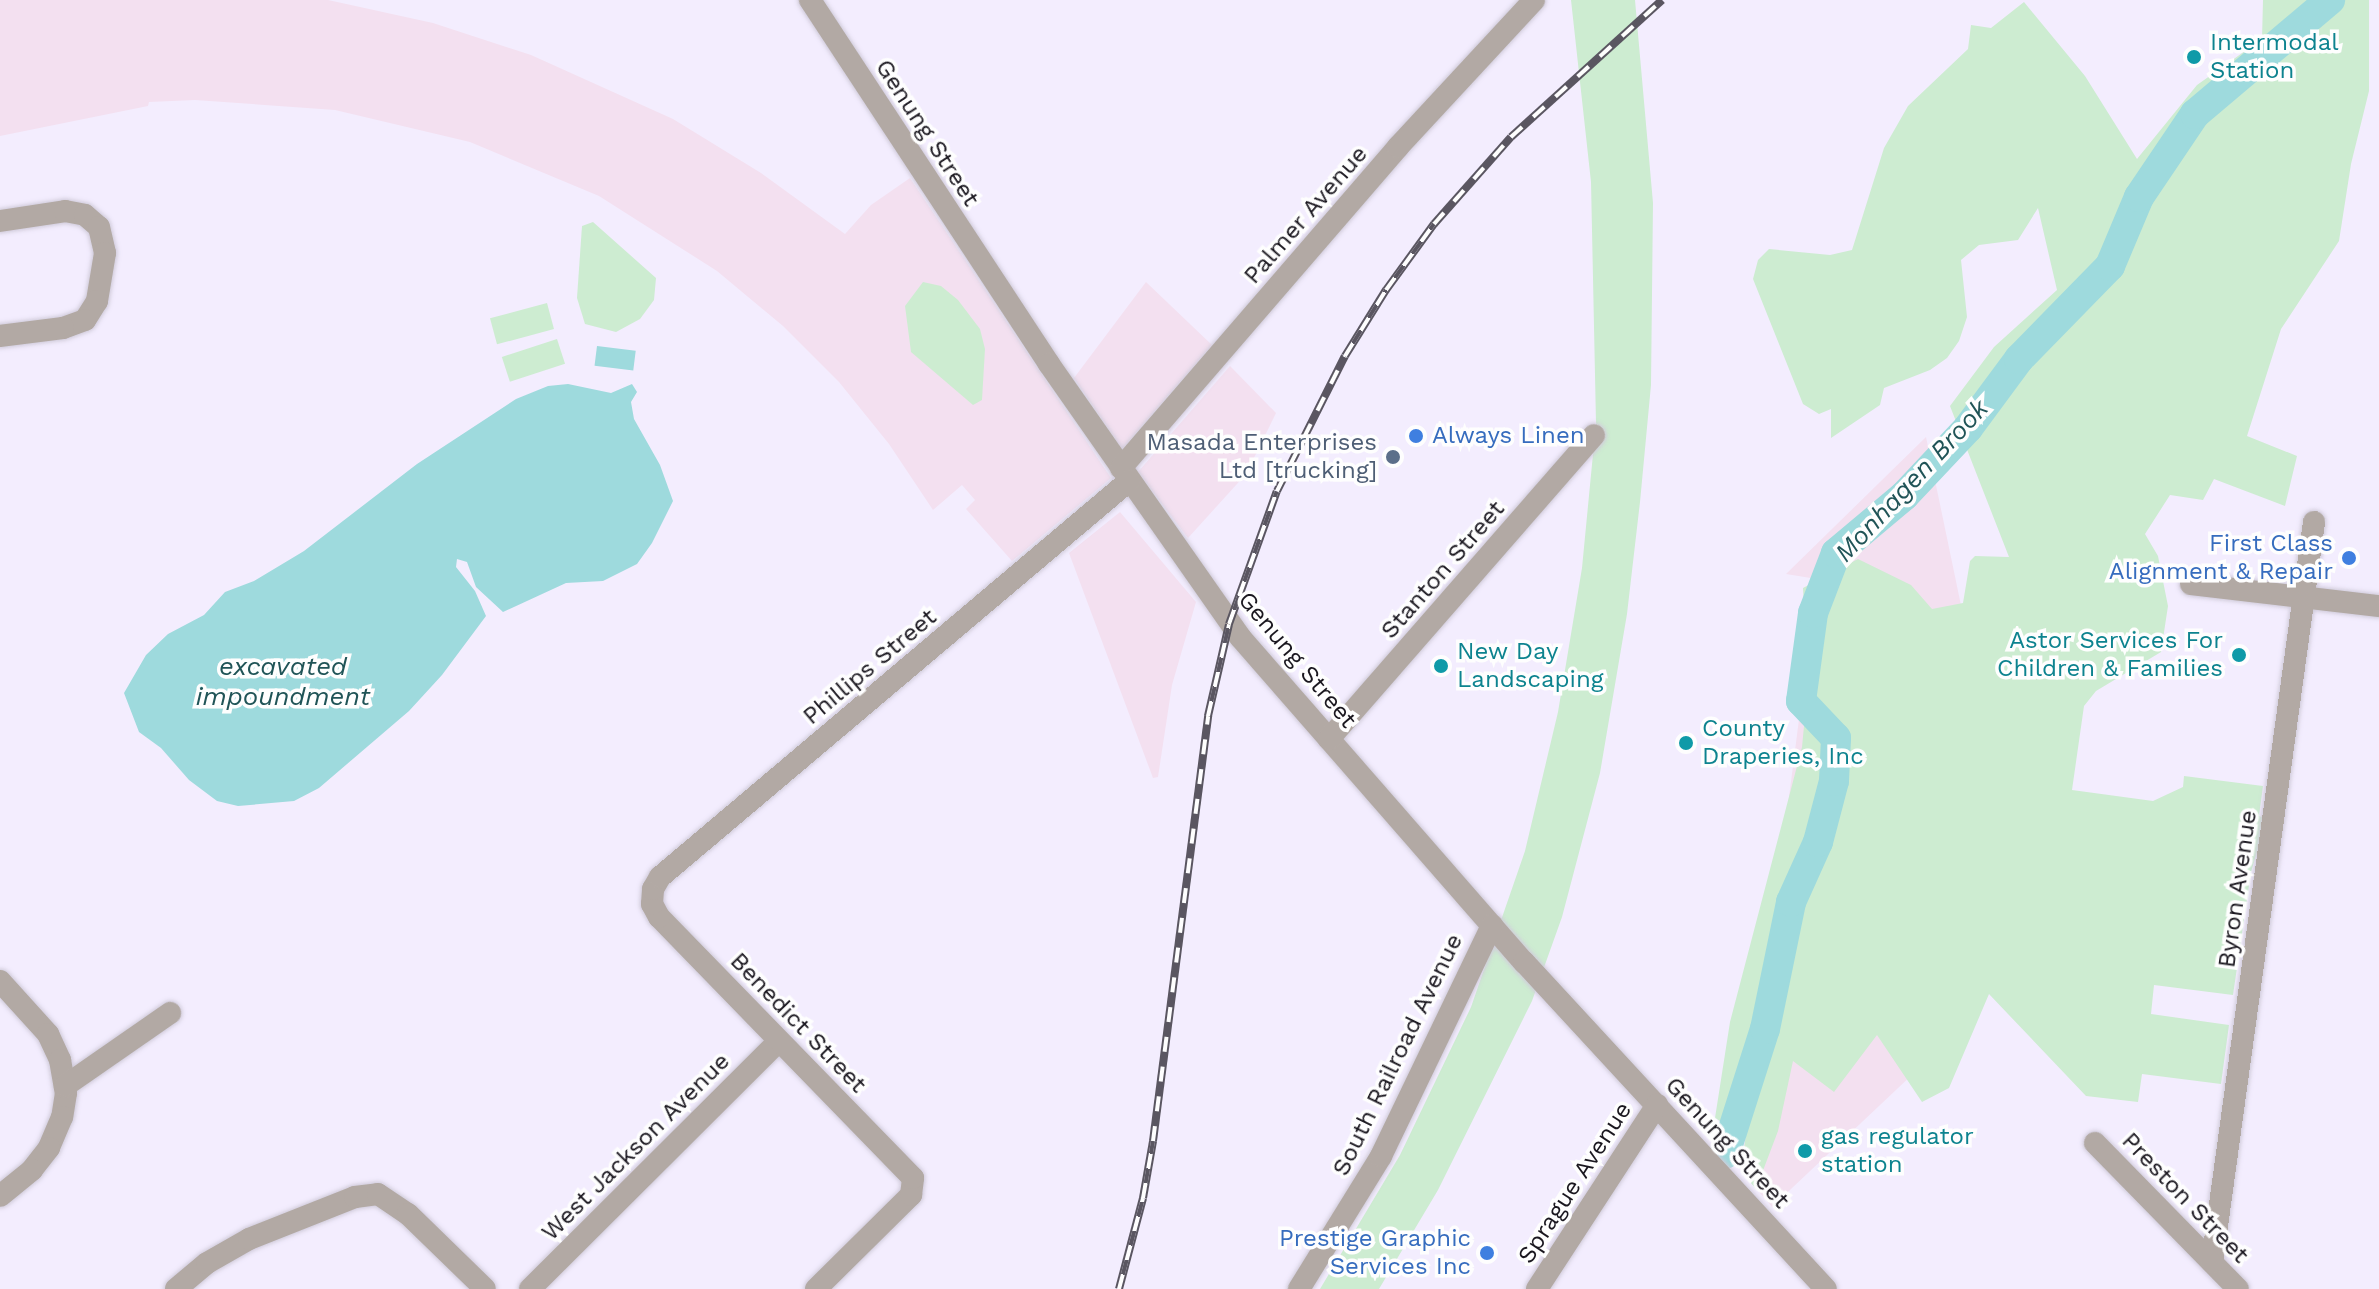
<!DOCTYPE html>
<style>
body{margin:0}
#map{position:relative;width:2379px;height:1289px;overflow:hidden;background:#f3edfe;font-family:"Work Sans",sans-serif}
div>[style]{position:absolute}
.industrial>*{inset:0;background:#f3e0f0}
.green>*{inset:0;background:#cdecd1;transform-origin:0 0}
.water>*{inset:0;background:#9edadd;transform-origin:0 0}
.river>*{height:30px;margin:-15px;padding:0 15px;transform-origin:15px;border-radius:15px;background:#9edadd}
.roads{filter:drop-shadow(0 0 2px #d0cbda) drop-shadow(0 0 2px #d0cbda)}
.minor>*{height:22px;margin:-11px;padding:0 11px;transform-origin:11px;border-radius:11px;background:#b2a9a4}
.rail>*{height:8px;margin-top:-4px;transform-origin:0;background:repeating-linear-gradient(90deg,#fefefe 0 15px,#5a5661 0 30px);box-sizing:border-box;border-block:2px solid #5a5661}
.dots>*{width:22px;height:22px;translate:-50% -50%;box-sizing:border-box;border:4px solid #fefefe;border-radius:50%}
span{translate:-50% -50%;white-space:nowrap;text-align:center;line-height:1.15;-webkit-text-stroke:7px #fefefe;paint-order:stroke}
.culture-label{font-size:24px;color:#0d838f}
.left{translate:0 -50%;text-align:left}
.right{translate:-100% -50%;text-align:right}
.street-label{font-size:24px;color:#1a171f}
.shop-label{font-size:24px;color:#366cbe}
.service-label{font-size:24px;color:#4e5e75}
.water-label{font-size:26px;color:#205457;font-style:italic}
</style>
<div id="map">
<div class="industrial">
<div style="clip-path:polygon(0 0,328px 0,433px 23px,531px 55px,673px 119px,761px 173px,845px 234px,871px 205px,910px 178px,1111px 478px,1012px 561px,966px 509px,975px 500px,962px 485px,933px 510px,889px 444px,839px 382px,783px 326px,717px 271px,599px 196px,470px 142px,335px 110px,195px 100px,149px 102px,148px 106px,0 136px)"></div>
<div style="clip-path:polygon(1146px 282px,1212px 345px,1122px 449px,1074px 378px)"></div>
<div style="clip-path:polygon(1230px 366px,1276px 413px,1246px 474px,1188px 538px,1138px 472px)"></div>
<div style="clip-path:polygon(1926px 437px,1989px 740px,1967px 1023px,1772px 1207px,1741px 1171px,1817px 579px,1786px 574px)"></div>
<div style="clip-path:polygon(1120px 512px,1196px 602px,1172px 685px,1158px 777px,1153px 778px,1069px 553px)"></div>
</div>
<div class="green">
<div style="clip-path:polygon(1571px 0,1635px 0,1653px 203px,1651px 385px,1640px 502px,1627px 614px,1600px 773px,1562px 917px,1532px 1001px,1438px 1190px,1379px 1289px,1320px 1289px,1400px 1155px,1471px 1007px,1525px 851px,1558px 712px,1582px 568px,1596px 423px,1591px 182px)"></div>
<div style="clip-path:polygon(2263px 0,2369px 0,2369px 91px,2351px 164px,2339px 241px,2281px 329px,2247px 436px,2297px 456px,2285px 506px,2214px 479px,2203px 500px,2170px 495px,2145px 534px,2158px 556px,2168px 606px,2161px 652px,2096px 691px,2084px 706px,2072px 790px,2153px 801px,2183px 787px,2184px 776px,2263px 786px,2259px 816px,2267px 819px,2251px 872px,2233px 995px,2154px 985px,2151px 1014px,2229px 1025px,2221px 1084px,2142px 1074px,2138px 1102px,2086px 1096px,1989px 994px,1949px 1088px,1922px 1102px,1877px 1035px,1834px 1092px,1793px 1061px,1778px 1131px,1756px 1189px,1741px 1171px,1749px 1112px,1733px 1129px,1715px 1118px,1730px 1022px,1802px 747px,1808px 684px,1803px 588px,1858px 559px,1911px 585px,1932px 609px,1963px 603px,1970px 561px,1975px 556px,2009px 557px,1950px 406px,1994px 347px,2057px 290px,2038px 208px,2018px 240px,1979px 245px,1961px 260px,1967px 317px,1959px 341px,1947px 358px,1930px 370px,1884px 388px,1880px 405px,1831px 438px,1831px 409px,1819px 414px,1803px 404px,1753px 279px,1758px 260px,1769px 249px,1830px 255px,1852px 250px,1884px 148px,1908px 106px,1968px 49px,1971px 25px,1991px 28px,2024px 2px,2085px 76px,2137px 159px,2197px 85px,2262px 39px)"></div>
<div style="clip-path:polygon(593px 222px,656px 278px,654px 300px,640px 319px,616px 332px,585px 324px,577px 298px,582px 226px)"></div>
<div style="clip-path:polygon(923px 282px,941px 286px,958px 300px,980px 329px,985px 349px,982px 400px,973px 405px,911px 352px,905px 306px)"></div>
<div style="left:547px;top:303px;width:27px;height:59px;rotate:75deg"></div>
<div style="left:557px;top:339px;width:26px;height:58px;rotate:72deg"></div>
</div>
<div class="water">
<div style="left:597px;top:346px;width:39px;height:20px;rotate:7deg"></div>
<div style="clip-path:polygon(568px 384px,611px 393px,632px 384px,637px 392px,631px 402px,634px 419px,660px 465px,673px 501px,652px 543px,637px 564px,603px 581px,566px 583px,503px 612px,476px 587px,467px 562px,457px 559px,456px 567px,475px 591px,486px 616px,442px 675px,409px 711px,319px 788px,294px 801px,238px 806px,217px 801px,189px 780px,161px 748px,139px 732px,124px 693px,146px 655px,168px 634px,204px 615px,225px 592px,254px 581px,304px 551px,417px 464px,516px 399px,548px 386px)"></div>
</div>
<div class="river">
<div style="left:1725px;top:1154px;width:131px;rotate:-72.3deg"></div>
<div style="left:1765px;top:1029px;width:130px;rotate:-78.4deg"></div>
<div style="left:1791px;top:902px;width:66px;rotate:-65.8deg"></div>
<div style="left:1818px;top:842px;width:63px;rotate:-75.3deg"></div>
<div style="left:1834px;top:781px;width:43px;rotate:-87.3deg"></div>
<div style="left:1836px;top:738px;width:51px;rotate:-133.4deg"></div>
<div style="left:1801px;top:701px;width:89px;rotate:-82.2deg"></div>
<div style="left:1813px;top:613px;width:64px;rotate:-69deg"></div>
<div style="left:1836px;top:553px;width:89px;rotate:-40deg"></div>
<div style="left:1904px;top:496px;width:93px;rotate:-46.7deg"></div>
<div style="left:1968px;top:428px;width:86px;rotate:-53.5deg"></div>
<div style="left:2019px;top:359px;width:130px;rotate:-45.6deg"></div>
<div style="left:2110px;top:266px;width:75px;rotate:-67.2deg"></div>
<div style="left:2139px;top:197px;width:100px;rotate:-56deg"></div>
<div style="left:2195px;top:114px;width:177px;rotate:-40.2deg"></div>
</div>
<div class="roads">
<div class="minor">
<div style="left:810px;top:0;width:435px;rotate:56.7deg"></div>
<div style="left:1049px;top:364px;width:333px;rotate:55deg"></div>
<div style="left:1240px;top:637px;width:432px;rotate:48.9deg"></div>
<div style="left:1524px;top:962px;width:445px;rotate:47.3deg"></div>
<div style="left:0;top:221px;width:66px;rotate:-8.7deg"></div>
<div style="left:65px;top:211px;width:20px;rotate:11deg"></div>
<div style="left:85px;top:215px;width:18px;rotate:41deg"></div>
<div style="left:99px;top:227px;width:27px;rotate:77deg"></div>
<div style="left:105px;top:253px;width:49px;rotate:99.5deg"></div>
<div style="left:97px;top:301px;width:22px;rotate:122deg"></div>
<div style="left:85px;top:320px;width:23px;rotate:160deg"></div>
<div style="left:63px;top:328px;width:64px;rotate:172.8deg"></div>
<div style="left:1121px;top:468px;width:424px;rotate:-49.2deg"></div>
<div style="left:1398px;top:147px;width:200px;rotate:-47.2deg"></div>
<div style="left:2191px;top:584px;width:189px;rotate:6.7deg"></div>
<div style="left:1329px;top:739px;width:403px;rotate:-48.9deg"></div>
<div style="left:0;top:981px;width:72px;rotate:47.8deg"></div>
<div style="left:48px;top:1034px;width:29px;rotate:65deg"></div>
<div style="left:60px;top:1060px;width:34px;rotate:80deg"></div>
<div style="left:66px;top:1093px;width:24px;rotate:99deg"></div>
<div style="left:62px;top:1117px;width:34px;rotate:113deg"></div>
<div style="left:49px;top:1148px;width:28px;rotate:128deg"></div>
<div style="left:32px;top:1170px;width:41px;rotate:140.9deg"></div>
<div style="left:65px;top:1086px;width:128px;rotate:-34.8deg"></div>
<div style="left:2095px;top:1143px;width:204px;rotate:45.6deg"></div>
<div style="left:2212px;top:1262px;width:747px;rotate:-82.15deg"></div>
<div style="left:176px;top:1289px;width:40px;rotate:-40deg"></div>
<div style="left:207px;top:1263px;width:48px;rotate:-29.7deg"></div>
<div style="left:249px;top:1239px;width:114px;rotate:-21.6deg"></div>
<div style="left:355px;top:1197px;width:23px;rotate:-7deg"></div>
<div style="left:378px;top:1194px;width:36px;rotate:34deg"></div>
<div style="left:408px;top:1214px;width:107px;rotate:44.2deg"></div>
<div style="left:530px;top:1289px;width:351px;rotate:-44.9deg"></div>
<div style="left:816px;top:1289px;width:134px;rotate:-44.7deg"></div>
<div style="left:911px;top:1195px;width:17px;rotate:-83deg"></div>
<div style="left:913px;top:1178px;width:364px;rotate:-134.2deg"></div>
<div style="left:659px;top:917px;width:15px;rotate:-118deg"></div>
<div style="left:652px;top:904px;width:15px;rotate:-86deg"></div>
<div style="left:653px;top:889px;width:14px;rotate:-60deg"></div>
<div style="left:660px;top:877px;width:614px;rotate:-40.18deg"></div>
<div style="left:1299px;top:1289px;width:156px;rotate:-58.3deg"></div>
<div style="left:1381px;top:1156px;width:256px;rotate:-64.3deg"></div>
<div style="left:1537px;top:1289px;width:220px;rotate:-56.9deg"></div>
</div>
</div>
<div class="rail">
<div style="left:1119px;top:1289px;width:94px;rotate:-75.2deg"></div>
<div style="left:1143px;top:1198px;width:58px;rotate:-80deg"></div>
<div style="left:1153px;top:1141px;width:429px;rotate:-82.6deg"></div>
<div style="left:1208px;top:716px;width:94px;rotate:-77.1deg"></div>
<div style="left:1229px;top:624px;width:141px;rotate:-70.2deg"></div>
<div style="left:1277px;top:491px;width:151px;rotate:-63.3deg"></div>
<div style="left:1345px;top:356px;width:78px;rotate:-58.2deg"></div>
<div style="left:1386px;top:290px;width:82px;rotate:-54deg"></div>
<div style="left:1434px;top:224px;width:116px;rotate:-48.5deg"></div>
<div style="left:1511px;top:137px;width:204px;rotate:-42.2deg"></div>
</div>
<div class="dots">
<div style="left:2194px;top:57px;background:#0f9aa8"></div>
<div style="left:1416px;top:436px;background:#3f7fe0"></div>
<div style="left:1393px;top:457px;background:#5c6f8a"></div>
<div style="left:2349px;top:558px;background:#3f7fe0"></div>
<div style="left:2239px;top:655px;background:#0f9aa8"></div>
<div style="left:1441px;top:666px;background:#0f9aa8"></div>
<div style="left:1686px;top:743px;background:#0f9aa8"></div>
<div style="left:1805px;top:1151px;background:#0f9aa8"></div>
<div style="left:1487px;top:1253px;background:#3f7fe0"></div>
</div>
<div class="culture-label">
<span class="left" style="left:2210px;top:57px">Intermodal<br>Station</span>
<span class="right" style="left:2223px;top:655px">Astor Services For<br>Children &amp; Families</span>
<span class="left" style="left:1457px;top:666px">New Day<br>Landscaping</span>
<span class="left" style="left:1702px;top:743px">County<br>Draperies, Inc</span>
<span class="left" style="left:1821px;top:1151px">gas regulator<br>station</span>
</div>
<div class="street-label">
<span style="left:927px;top:133px;rotate:57deg">Genung Street</span>
<span style="left:1306px;top:215px;rotate:-49deg">Palmer Avenue</span>
<span style="left:1443px;top:570px;rotate:-49deg">Stanton Street</span>
<span style="left:1297px;top:660px;rotate:50deg">Genung Street</span>
<span style="left:870px;top:667px;rotate:-40deg">Phillips Street</span>
<span style="left:2238px;top:889px;rotate:-82deg">Byron Avenue</span>
<span style="left:798px;top:1023px;rotate:46deg">Benedict Street</span>
<span style="left:1398px;top:1055px;rotate:-64deg">South Railroad Avenue</span>
<span style="left:1727px;top:1143px;rotate:47deg">Genung Street</span>
<span style="left:636px;top:1147px;rotate:-45deg">West Jackson Avenue</span>
<span style="left:1575px;top:1183px;rotate:-57deg">Sprague Avenue</span>
<span style="left:2185px;top:1198px;rotate:46deg">Preston Street</span>
</div>
<div class="shop-label">
<span class="left" style="left:1432px;top:436px">Always Linen</span>
<span class="right" style="left:2333px;top:558px">First Class<br>Alignment &amp; Repair</span>
<span class="right" style="left:1471px;top:1253px">Prestige Graphic<br>Services Inc</span>
</div>
<div class="service-label">
<span class="right" style="left:1377px;top:457px">Masada Enterprises<br>Ltd [trucking]</span>
</div>
<div class="water-label">
<span style="left:1912px;top:481px;rotate:-47deg">Monhagen Brook</span>
<span style="left:283px;top:682px">excavated<br>impoundment</span>
</div>
</div>
